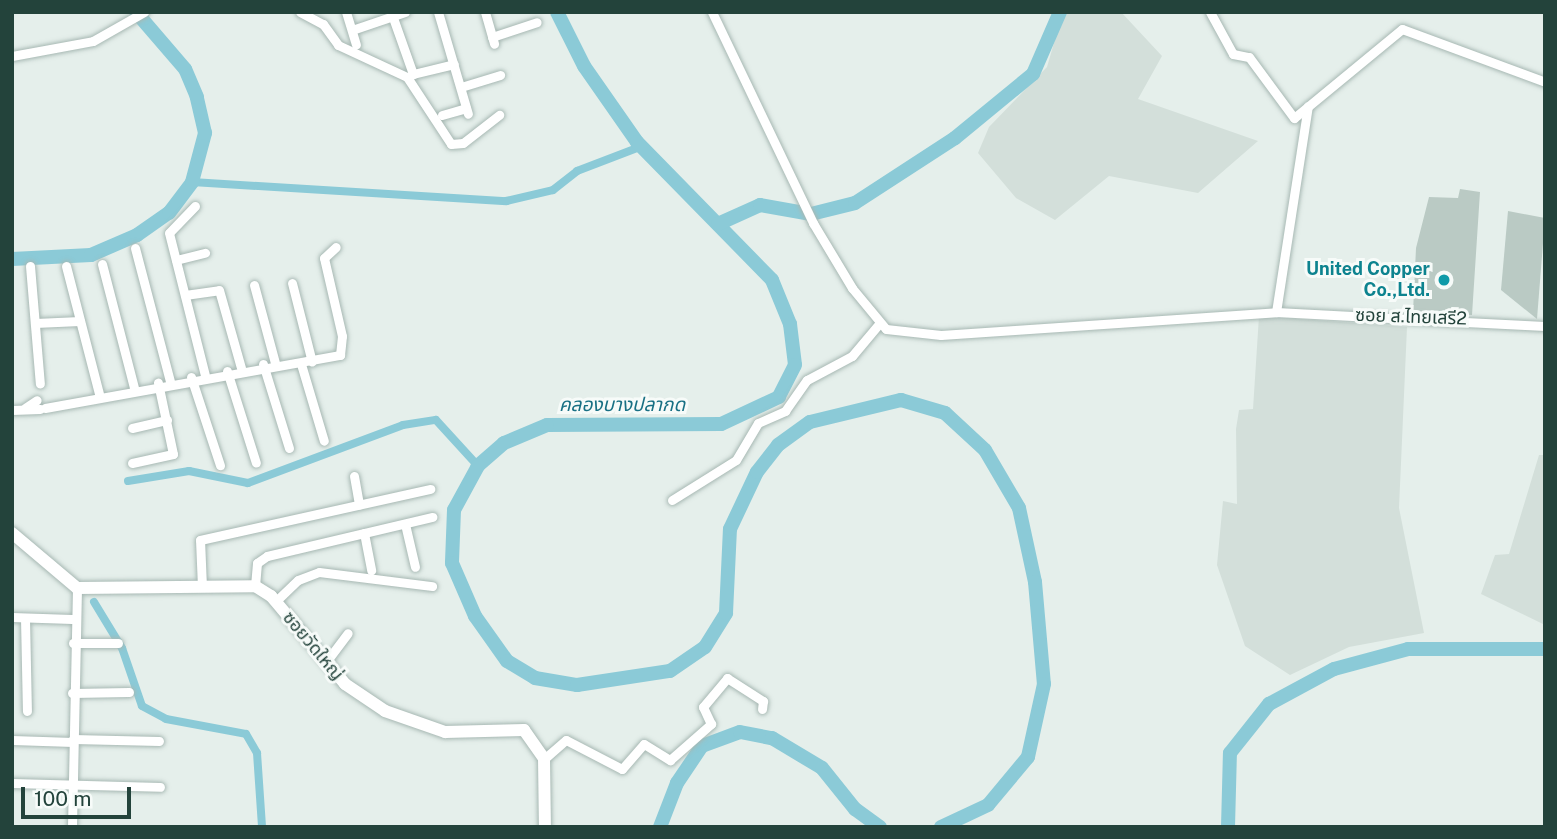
<!DOCTYPE html>
<meta charset="utf-8">
<style>
body{margin:0}
#map{position:relative;width:1557px;height:839px;overflow:hidden;background:#e5efeb;font-family:"Public Sans","Noto Sans Thai",sans-serif}
div>[style]{position:absolute}
.built>*{inset:0;background:#d3dfda}
.canal>*{height:8px;margin:-4px;padding:0 4px;transform-origin:4px;border-radius:4px;background:#8bcad7}
.river>*{height:14px;margin:-7px;padding:0 7px;transform-origin:7px;border-radius:7px;background:#8bcad7}
.building>*{inset:0;background:#bacac4}
.roads{filter:drop-shadow(0 0 2px #a7b8b3) drop-shadow(0 0 2px #a7b8b3)}
.street>*{height:9px;margin:-4.5px;padding:0 4.5px;transform-origin:4.5px;border-radius:4.5px;background:#fff}
.secondary>*{height:12px;margin:-6px;padding:0 6px;transform-origin:6px;border-radius:6px;background:#fff}
.dots>*{width:19px;height:19px;translate:-50% -50%;box-sizing:border-box;border:4px solid #f7fbf9;border-radius:50%}
span{translate:-50% -50%;white-space:nowrap;text-align:center;line-height:1.15;-webkit-text-stroke:6px #f7fbf9;paint-order:stroke}
.culture-label{font-size:18px;color:#0d838f;font-weight:700}
.right{translate:-100% -50%;text-align:right}
.street-label{font-size:18px;color:#23433b}
.water-label{font-size:19px;color:#187084;font-style:italic}
.frame{position:absolute;inset:0;border:14px solid #23433b;pointer-events:none}
.scale{position:absolute;left:21px;top:787px;width:110px;height:32px;box-sizing:border-box;border:4px solid #23433b;border-top:0;padding-left:9px;font-size:21px;line-height:24px;white-space:nowrap;color:#23433b;-webkit-text-stroke:5px #f7fbf9;paint-order:stroke}
</style>
<div id="map">
<div class="built">
<div style="clip-path:polygon(1063px 12px,1121px 12px,1162px 56px,1138px 99px,1258px 141px,1198px 193px,1109px 176px,1055px 220px,1016px 198px,978px 153px,989px 127px,1047px 67px)"></div>
<div style="clip-path:polygon(1259px 316px,1407px 327px,1399px 508px,1424px 633px,1349px 647px,1290px 675px,1245px 646px,1217px 565px,1223px 501px,1237px 504px,1236px 429px,1239px 410px,1253px 409px)"></div>
<div style="clip-path:polygon(1539px 455px,1545px 455px,1545px 625px,1481px 594px,1495px 555px,1509px 554px)"></div>
</div>
<div class="canal">
<div style="left:192px;top:182px;width:315px;rotate:3.5deg"></div>
<div style="left:506px;top:201px;width:48px;rotate:-13.2deg"></div>
<div style="left:553px;top:190px;width:31px;rotate:-38deg"></div>
<div style="left:577px;top:171px;width:70px;rotate:-21deg"></div>
<div style="left:128px;top:481px;width:62px;rotate:-9.3deg"></div>
<div style="left:189px;top:471px;width:60px;rotate:11.5deg"></div>
<div style="left:248px;top:483px;width:165px;rotate:-20.5deg"></div>
<div style="left:403px;top:425px;width:33px;rotate:-9deg"></div>
<div style="left:436px;top:420px;width:62px;rotate:47.6deg"></div>
<div style="left:94px;top:602px;width:54px;rotate:58.7deg"></div>
<div style="left:122px;top:648px;width:61px;rotate:71deg"></div>
<div style="left:142px;top:706px;width:27px;rotate:28deg"></div>
<div style="left:166px;top:719px;width:81px;rotate:10.6deg"></div>
<div style="left:246px;top:734px;width:22px;rotate:60deg"></div>
<div style="left:257px;top:753px;width:74px;rotate:86.1deg"></div>
</div>
<div class="river">
<div style="left:557px;top:12px;width:60px;rotate:63.4deg"></div>
<div style="left:584px;top:66px;width:93px;rotate:55.1deg"></div>
<div style="left:637px;top:142px;width:193px;rotate:45.6deg"></div>
<div style="left:772px;top:280px;width:48px;rotate:67.8deg"></div>
<div style="left:790px;top:324px;width:41px;rotate:83deg"></div>
<div style="left:795px;top:365px;width:36px;rotate:117deg"></div>
<div style="left:779px;top:397px;width:64px;rotate:155deg"></div>
<div style="left:721px;top:424px;width:174px;rotate:179.7deg"></div>
<div style="left:547px;top:425px;width:47px;rotate:157.3deg"></div>
<div style="left:504px;top:443px;width:35px;rotate:139deg"></div>
<div style="left:478px;top:466px;width:50px;rotate:118.6deg"></div>
<div style="left:454px;top:510px;width:53px;rotate:92.2deg"></div>
<div style="left:452px;top:563px;width:58px;rotate:66.5deg"></div>
<div style="left:475px;top:616px;width:55px;rotate:54.6deg"></div>
<div style="left:507px;top:661px;width:33px;rotate:31deg"></div>
<div style="left:535px;top:678px;width:43px;rotate:9.5deg"></div>
<div style="left:577px;top:685px;width:94px;rotate:-8.6deg"></div>
<div style="left:670px;top:671px;width:42px;rotate:-34.4deg"></div>
<div style="left:705px;top:647px;width:40px;rotate:-58deg"></div>
<div style="left:726px;top:613px;width:84px;rotate:-87.3deg"></div>
<div style="left:730px;top:529px;width:63px;rotate:-64.7deg"></div>
<div style="left:757px;top:472px;width:34px;rotate:-52deg"></div>
<div style="left:778px;top:445px;width:39px;rotate:-36deg"></div>
<div style="left:810px;top:422px;width:94px;rotate:-13.6deg"></div>
<div style="left:901px;top:400px;width:46px;rotate:16.5deg"></div>
<div style="left:945px;top:413px;width:54px;rotate:42.8deg"></div>
<div style="left:985px;top:450px;width:67px;rotate:59.6deg"></div>
<div style="left:1019px;top:508px;width:76px;rotate:77.8deg"></div>
<div style="left:1035px;top:582px;width:102px;rotate:85deg"></div>
<div style="left:1044px;top:684px;width:75px;rotate:102.4deg"></div>
<div style="left:1028px;top:757px;width:62px;rotate:129.8deg"></div>
<div style="left:988px;top:805px;width:52px;rotate:154.9deg"></div>
<div style="left:718px;top:224px;width:46px;rotate:-24.3deg"></div>
<div style="left:760px;top:205px;width:52px;rotate:10deg"></div>
<div style="left:811px;top:214px;width:45px;rotate:-14deg"></div>
<div style="left:855px;top:203px;width:119px;rotate:-33deg"></div>
<div style="left:955px;top:138px;width:101px;rotate:-39.4deg"></div>
<div style="left:1033px;top:74px;width:68px;rotate:-66.5deg"></div>
<div style="left:12px;top:259px;width:79px;rotate:-2.9deg"></div>
<div style="left:91px;top:255px;width:50px;rotate:-23.5deg"></div>
<div style="left:137px;top:235px;width:39px;rotate:-35deg"></div>
<div style="left:169px;top:213px;width:39px;rotate:-53deg"></div>
<div style="left:192px;top:182px;width:51px;rotate:-75.1deg"></div>
<div style="left:205px;top:133px;width:37px;rotate:-103deg"></div>
<div style="left:197px;top:97px;width:30px;rotate:-113deg"></div>
<div style="left:185px;top:69px;width:75px;rotate:-130.7deg"></div>
<div style="left:660px;top:827px;width:47px;rotate:-68.9deg"></div>
<div style="left:677px;top:783px;width:45px;rotate:-56deg"></div>
<div style="left:702px;top:746px;width:40px;rotate:-20.2deg"></div>
<div style="left:740px;top:732px;width:33px;rotate:11deg"></div>
<div style="left:772px;top:738px;width:58px;rotate:31deg"></div>
<div style="left:822px;top:768px;width:53px;rotate:51.2deg"></div>
<div style="left:855px;top:809px;width:31px;rotate:36deg"></div>
<div style="left:1228px;top:827px;width:74px;rotate:-88.5deg"></div>
<div style="left:1230px;top:753px;width:63px;rotate:-51.5deg"></div>
<div style="left:1269px;top:704px;width:74px;rotate:-28.3deg"></div>
<div style="left:1334px;top:669px;width:77px;rotate:-15.1deg"></div>
<div style="left:1408px;top:649px;width:137px"></div>
</div>
<div class="building">
<div style="clip-path:polygon(1460px 189px,1480px 192px,1472px 315px,1413px 312px,1416px 248px,1429px 197px,1458px 198px)"></div>
<div style="clip-path:polygon(1508px 211px,1545px 218px,1537px 319px,1501px 290px)"></div>
</div>
<div class="roads">
<div class="street">
<div style="left:300px;top:12px;width:26px;rotate:28deg"></div>
<div style="left:323px;top:24px;width:26px;rotate:54deg"></div>
<div style="left:338px;top:45px;width:76px;rotate:24.9deg"></div>
<div style="left:407px;top:77px;width:80px;rotate:56.7deg"></div>
<div style="left:451px;top:144px;width:12px;rotate:-5deg"></div>
<div style="left:463px;top:143px;width:46px;rotate:-37.9deg"></div>
<div style="left:346px;top:12px;width:34px;rotate:73deg"></div>
<div style="left:391px;top:12px;width:66px;rotate:70.5deg"></div>
<div style="left:413px;top:74px;width:42px;rotate:-13.7deg"></div>
<div style="left:438px;top:12px;width:106px;rotate:73.6deg"></div>
<div style="left:485px;top:12px;width:33px;rotate:74deg"></div>
<div style="left:712px;top:12px;width:234px;rotate:64.4deg"></div>
<div style="left:813px;top:223px;width:76px;rotate:59deg"></div>
<div style="left:852px;top:288px;width:53px;rotate:50.3deg"></div>
<div style="left:886px;top:329px;width:55px;rotate:6.2deg"></div>
<div style="left:941px;top:335px;width:336px;rotate:-3.9deg"></div>
<div style="left:1276px;top:312px;width:269px;rotate:3deg"></div>
<div style="left:1210px;top:12px;width:48px;rotate:61.3deg"></div>
<div style="left:1233px;top:54px;width:16px;rotate:11deg"></div>
<div style="left:1249px;top:57px;width:76px;rotate:53.6deg"></div>
<div style="left:1294px;top:118px;width:140px;rotate:-39.5deg"></div>
<div style="left:1402px;top:29px;width:153px;rotate:20.3deg"></div>
<div style="left:352px;top:30px;width:56px;rotate:-18.8deg"></div>
<div style="left:492px;top:37px;width:47px;rotate:-18.4deg"></div>
<div style="left:12px;top:56px;width:82px;rotate:-10.5deg"></div>
<div style="left:93px;top:41px;width:59px;rotate:-29.6deg"></div>
<div style="left:461px;top:87px;width:41px;rotate:-17.1deg"></div>
<div style="left:442px;top:115px;width:25px;rotate:-16deg"></div>
<div style="left:195px;top:206px;width:37px;rotate:134deg"></div>
<div style="left:169px;top:233px;width:146px;rotate:75.8deg"></div>
<div style="left:135px;top:248px;width:138px;rotate:75.3deg"></div>
<div style="left:176px;top:260px;width:30px;rotate:-14deg"></div>
<div style="left:102px;top:264px;width:128px;rotate:75.5deg"></div>
<div style="left:30px;top:266px;width:118px;rotate:85.2deg"></div>
<div style="left:66px;top:266px;width:132px;rotate:75.5deg"></div>
<div style="left:292px;top:283px;width:81px;rotate:75.8deg"></div>
<div style="left:254px;top:285px;width:81px;rotate:74.9deg"></div>
<div style="left:185px;top:295px;width:34px;rotate:-8deg"></div>
<div style="left:219px;top:290px;width:81px;rotate:74.2deg"></div>
<div style="left:1276px;top:312px;width:208px;rotate:-81.2deg"></div>
<div style="left:35px;top:323px;width:45px;rotate:-2.5deg"></div>
<div style="left:263px;top:364px;width:88px;rotate:72.8deg"></div>
<div style="left:301px;top:364px;width:80px;rotate:73.4deg"></div>
<div style="left:227px;top:371px;width:96px;rotate:72.5deg"></div>
<div style="left:191px;top:377px;width:93px;rotate:71.8deg"></div>
<div style="left:25px;top:408px;width:14px;rotate:-34deg"></div>
<div style="left:45px;top:408px;width:300px;rotate:-10.2deg"></div>
<div style="left:340px;top:355px;width:19px;rotate:-84deg"></div>
<div style="left:342px;top:336px;width:80px;rotate:-103deg"></div>
<div style="left:324px;top:258px;width:16px;rotate:-43deg"></div>
<div style="left:12px;top:410px;width:28px;rotate:-2deg"></div>
<div style="left:132px;top:428px;width:36px;rotate:-13deg"></div>
<div style="left:132px;top:463px;width:42px;rotate:-12.4deg"></div>
<div style="left:173px;top:454px;width:73px;rotate:-101.9deg"></div>
<div style="left:354px;top:476px;width:29px;rotate:80deg"></div>
<div style="left:672px;top:500px;width:75px;rotate:-32deg"></div>
<div style="left:736px;top:460px;width:43px;rotate:-59.3deg"></div>
<div style="left:758px;top:423px;width:30px;rotate:-24deg"></div>
<div style="left:785px;top:411px;width:38px;rotate:-55deg"></div>
<div style="left:807px;top:380px;width:51px;rotate:-28.1deg"></div>
<div style="left:852px;top:356px;width:40px;rotate:-50deg"></div>
<div style="left:405px;top:524px;width:44px;rotate:76.9deg"></div>
<div style="left:364px;top:533px;width:38px;rotate:79deg"></div>
<div style="left:255px;top:586px;width:23px;rotate:-85deg"></div>
<div style="left:257px;top:563px;width:12px;rotate:-35deg"></div>
<div style="left:267px;top:556px;width:170px;rotate:-13.3deg"></div>
<div style="left:202px;top:587px;width:47px;rotate:-92.4deg"></div>
<div style="left:200px;top:540px;width:236px;rotate:-12.5deg"></div>
<div style="left:276px;top:601px;width:30px;rotate:-44deg"></div>
<div style="left:298px;top:580px;width:22px;rotate:-21deg"></div>
<div style="left:319px;top:572px;width:114px;rotate:7.1deg"></div>
<div style="left:12px;top:617px;width:60px;rotate:1.9deg"></div>
<div style="left:25px;top:618px;width:93px;rotate:88.8deg"></div>
<div style="left:73px;top:643px;width:45px"></div>
<div style="left:326px;top:662px;width:36px;rotate:-53deg"></div>
<div style="left:72px;top:693px;width:57px;rotate:-1deg"></div>
<div style="left:73px;top:739px;width:86px;rotate:1.3deg"></div>
<div style="left:12px;top:740px;width:61px;rotate:1.9deg"></div>
<div style="left:544px;top:759px;width:29px;rotate:-41deg"></div>
<div style="left:566px;top:740px;width:63px;rotate:27.4deg"></div>
<div style="left:622px;top:769px;width:33px;rotate:-49deg"></div>
<div style="left:644px;top:744px;width:31px;rotate:32deg"></div>
<div style="left:670px;top:760px;width:55px;rotate:-41.3deg"></div>
<div style="left:711px;top:724px;width:19px;rotate:-115deg"></div>
<div style="left:703px;top:707px;width:38px;rotate:-50deg"></div>
<div style="left:727px;top:678px;width:43px;rotate:32.6deg"></div>
<div style="left:763px;top:701px;width:8px;rotate:97deg"></div>
<div style="left:12px;top:783px;width:148px;rotate:1.5deg"></div>
<div style="left:72px;top:827px;width:239px;rotate:-88.8deg"></div>
</div>
<div class="secondary">
<div style="left:12px;top:533px;width:85px;rotate:40.2deg"></div>
<div style="left:77px;top:588px;width:178px;rotate:-0.6deg"></div>
<div style="left:255px;top:586px;width:19px;rotate:32deg"></div>
<div style="left:271px;top:596px;width:115px;rotate:49.9deg"></div>
<div style="left:345px;top:684px;width:48px;rotate:34deg"></div>
<div style="left:385px;top:711px;width:64px;rotate:19.3deg"></div>
<div style="left:445px;top:732px;width:79px;rotate:-1.5deg"></div>
<div style="left:524px;top:730px;width:35px;rotate:55deg"></div>
<div style="left:544px;top:759px;width:68px;rotate:89.2deg"></div>
</div>
</div>
<div class="dots">
<div style="left:1444px;top:280px;background:#0f9aa8"></div>
</div>
<div class="culture-label">
<span class="right" style="left:1430px;top:280px">United Copper<br>Co.,Ltd.</span>
</div>
<div class="street-label">
<span style="left:1411px;top:317px;rotate:2deg">ซอย ส.ไทยเสรี2</span>
<span style="left:313px;top:646px;rotate:50deg">ซอยวัดใหญ่</span>
</div>
<div class="water-label">
<span style="left:622px;top:405px">คลองบางปลากด</span>
</div>
<div class="frame"></div>
<div class="scale">100 m</div>
</div>
